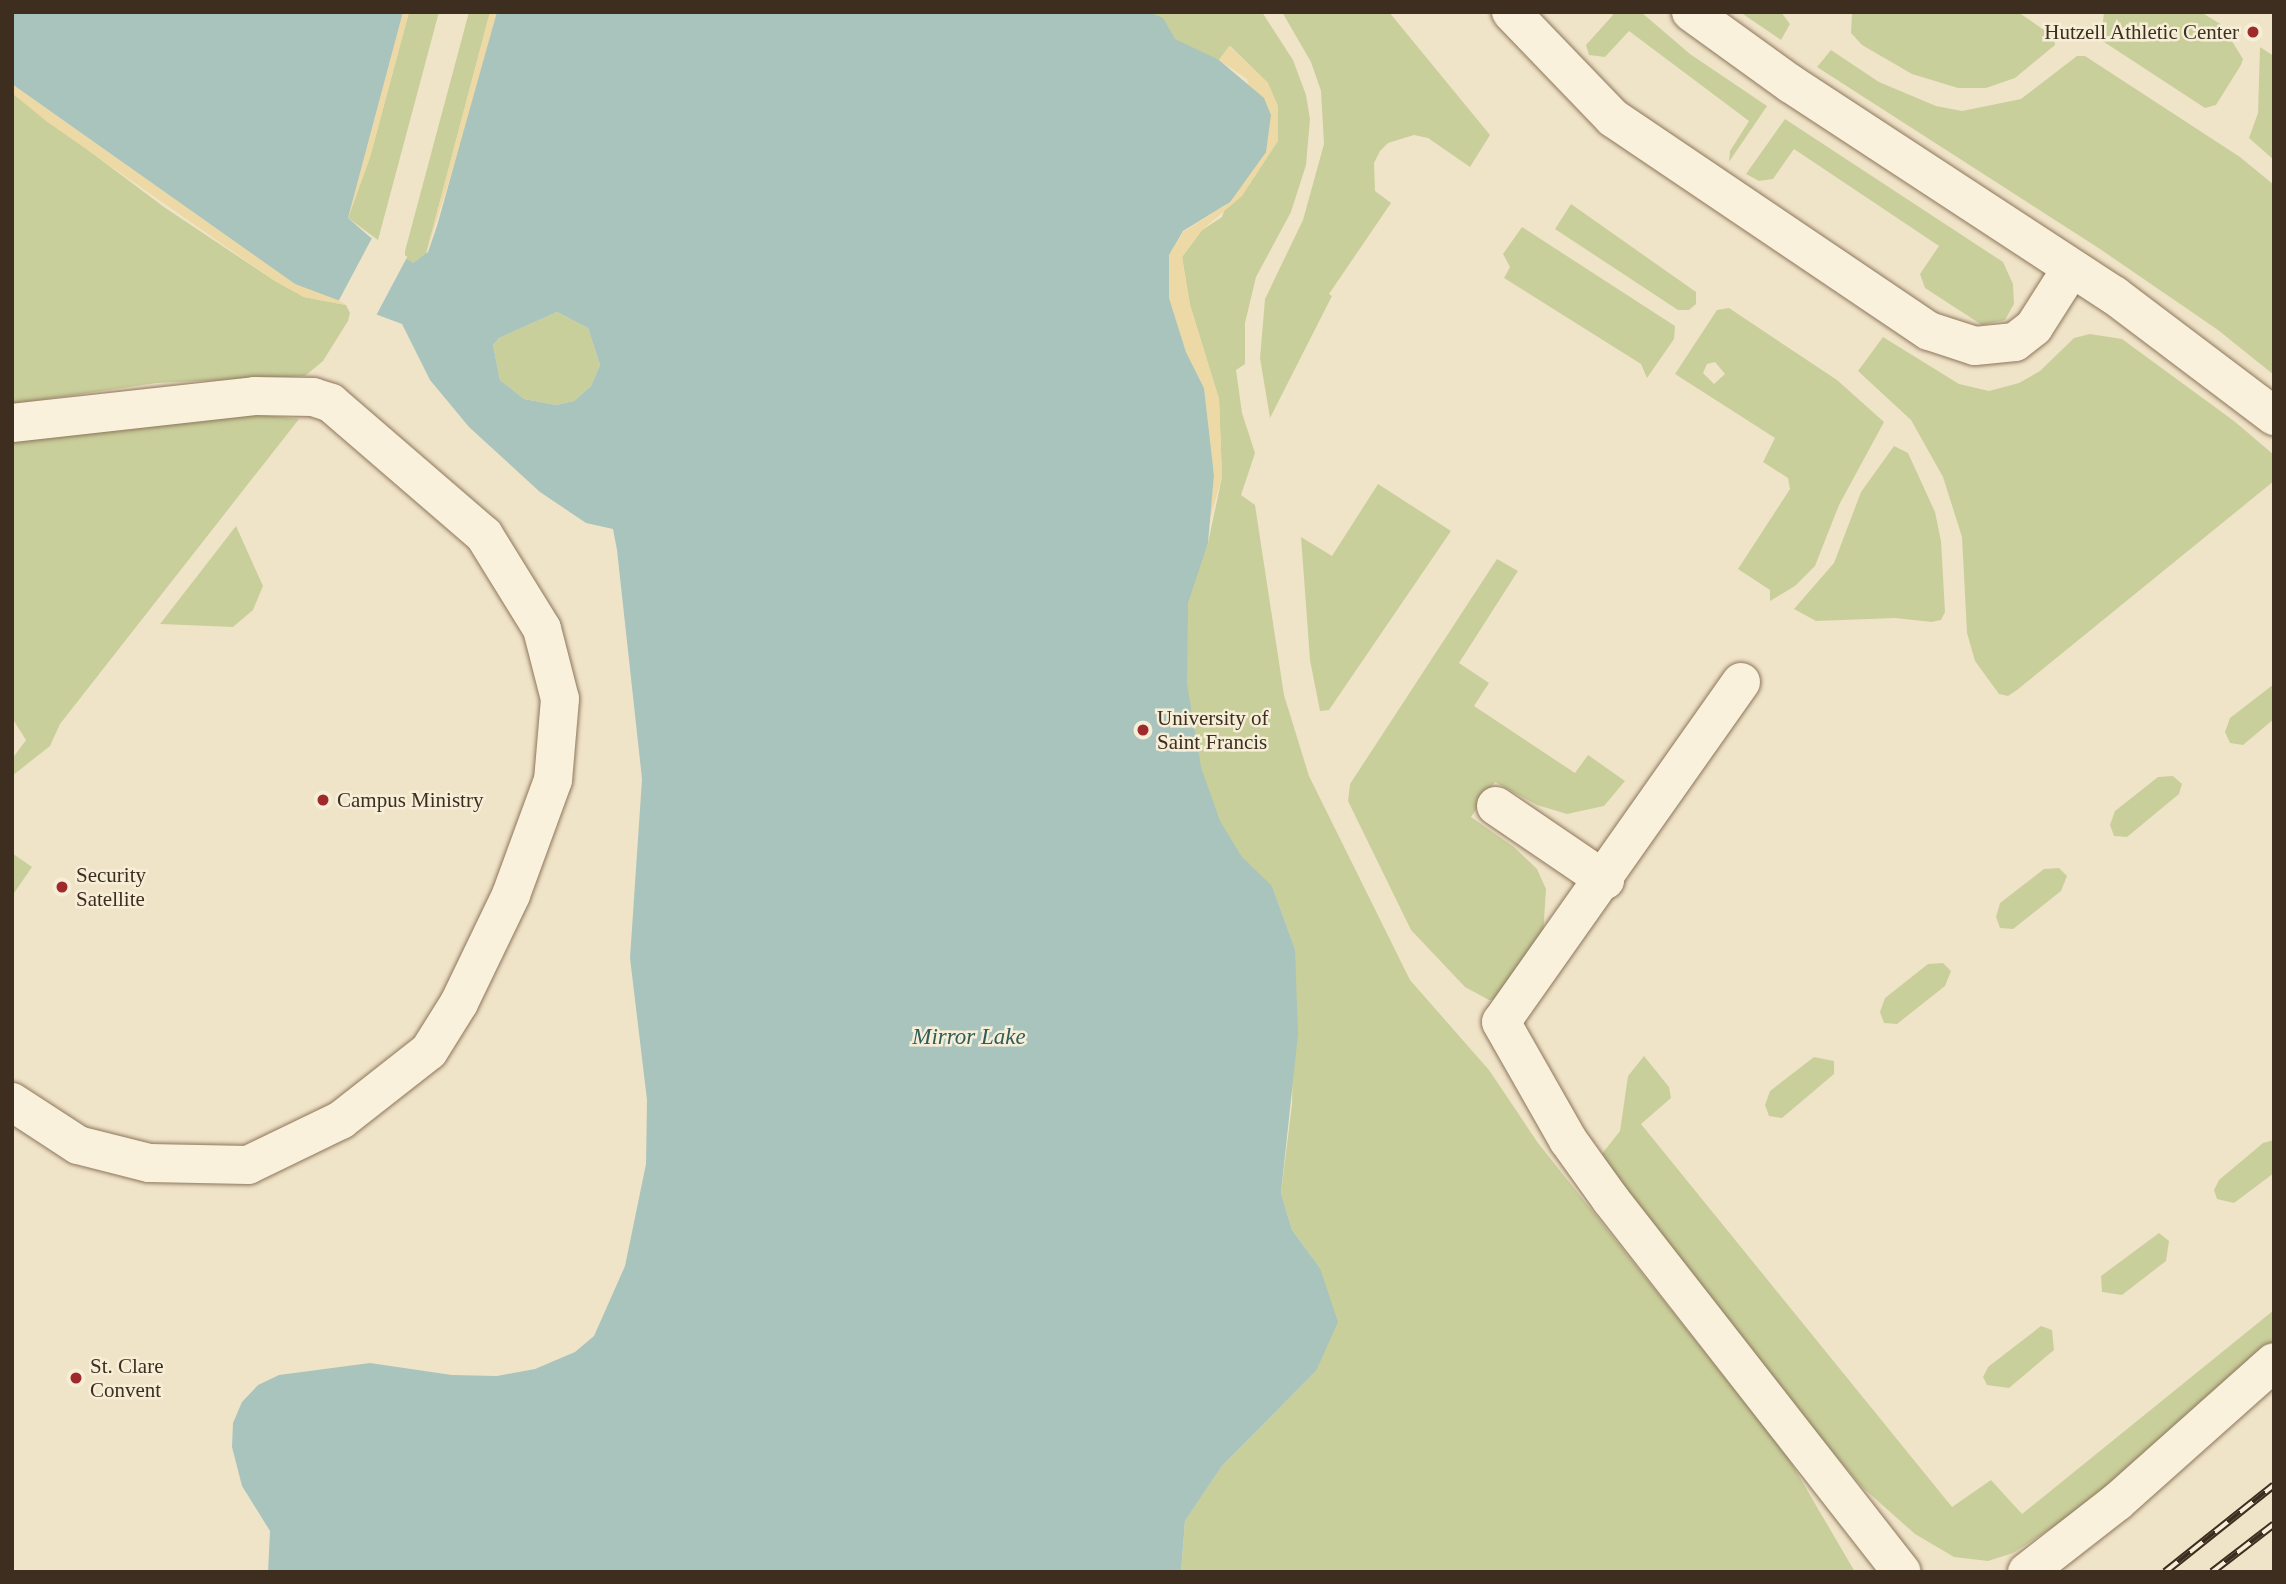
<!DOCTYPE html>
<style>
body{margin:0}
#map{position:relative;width:2286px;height:1584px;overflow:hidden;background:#f0e4c8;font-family:Georgia,serif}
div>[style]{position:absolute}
.green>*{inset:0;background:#c9cf9b}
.sand>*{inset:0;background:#ecd9a5}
.water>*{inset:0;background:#a9c4bc}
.pier>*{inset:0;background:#f0e4c8;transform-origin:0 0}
.roads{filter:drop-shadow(0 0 2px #8d765c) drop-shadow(0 0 2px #8d765c)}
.minor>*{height:38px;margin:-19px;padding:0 19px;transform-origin:19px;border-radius:19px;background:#faf1dc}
.rail>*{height:8px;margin-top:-4px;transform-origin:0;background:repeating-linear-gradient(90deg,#f7eed8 0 16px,#3d2e20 0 32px);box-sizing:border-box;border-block:2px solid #3d2e20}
.dots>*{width:19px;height:19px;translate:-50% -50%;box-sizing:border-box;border:4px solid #f7eed8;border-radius:50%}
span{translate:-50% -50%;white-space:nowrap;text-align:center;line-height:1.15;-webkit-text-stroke:5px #f7eed8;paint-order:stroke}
.poi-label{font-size:21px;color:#3d2e20}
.right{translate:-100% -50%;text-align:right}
.left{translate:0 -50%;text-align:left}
.water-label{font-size:23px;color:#2f5d5a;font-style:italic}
.frame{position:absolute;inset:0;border:14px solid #3d2e20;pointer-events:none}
</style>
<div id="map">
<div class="green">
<div style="clip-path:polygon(409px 12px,439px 12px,378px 240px,348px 218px,370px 157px)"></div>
<div style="clip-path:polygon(469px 12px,490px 12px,426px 254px,413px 263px,405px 260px,405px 251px)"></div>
<div style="clip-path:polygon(1117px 12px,1262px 12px,1293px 60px,1306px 95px,1310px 119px,1306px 165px,1291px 212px,1256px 277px,1245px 323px,1245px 364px,1236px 370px,1242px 413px,1255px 453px,1241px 495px,1255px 505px,1284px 695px,1309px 776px,1410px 980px,1489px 1070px,1538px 1143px,1786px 1454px,1855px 1572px,1181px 1572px,1185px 1521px,1222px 1466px,1316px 1371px,1320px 1268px,1292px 1230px,1281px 1193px,1292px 1104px,1295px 949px,1272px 886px,1216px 854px,1161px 657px,1208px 543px,1222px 477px,1219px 399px,1190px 305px,1182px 257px,1202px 230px,1222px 217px,1268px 83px,1230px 46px,1219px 60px,1192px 73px)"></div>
<div style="clip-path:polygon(1282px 12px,1389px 12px,1490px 135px,1470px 167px,1428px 138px,1414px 135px,1388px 143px,1380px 151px,1374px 163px,1375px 191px,1391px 203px,1329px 294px,1332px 296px,1270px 418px,1260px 358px,1265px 299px,1303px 220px,1324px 144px,1321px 91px,1311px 62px)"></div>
<div style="clip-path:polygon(1610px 12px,1641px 12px,1690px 54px,1767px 106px,1729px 162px,1730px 151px,1749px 121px,1629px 31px,1605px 57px,1589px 55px,1586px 45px,1613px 15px)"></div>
<div style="clip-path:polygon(1740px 12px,1781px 12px,1790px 24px,1781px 40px)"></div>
<div style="clip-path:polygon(1852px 12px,2018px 12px,2054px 37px,2055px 45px,2015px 78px,1986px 88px,1958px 88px,1912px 74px,1862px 45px,1851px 33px)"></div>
<div style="clip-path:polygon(2104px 12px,2201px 12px,2222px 25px,2243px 59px,2241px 65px,2216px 105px,2205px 108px,2101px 40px)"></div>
<div style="clip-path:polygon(2260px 47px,2274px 56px,2274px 160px,2249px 138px,2258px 113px)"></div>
<div style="clip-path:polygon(1831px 50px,1879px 82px,1936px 106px,1962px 111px,2021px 99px,2077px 56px,2085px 56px,2240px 157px,2274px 185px,2274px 375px,2218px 330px,2100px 249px,1817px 67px)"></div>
<div style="clip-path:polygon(12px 93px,164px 207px,275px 281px,304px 297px,346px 305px,350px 313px,348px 321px,323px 361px,305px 376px,157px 383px,12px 404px)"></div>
<div style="clip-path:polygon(1785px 119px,2003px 262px,2013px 284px,2014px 304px,2005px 320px,1982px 325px,1925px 288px,1920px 274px,1939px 246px,1794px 149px,1773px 179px,1759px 181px,1746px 174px)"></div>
<div style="clip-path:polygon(1571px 204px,1696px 292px,1696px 304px,1689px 310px,1678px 310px,1555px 229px)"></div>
<div style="clip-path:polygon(1522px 227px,1675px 326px,1674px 339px,1647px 378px,1641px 364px,1504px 278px,1510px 267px,1503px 254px)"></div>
<div style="clip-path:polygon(evenodd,1729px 308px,1837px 380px,1884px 422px,1839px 505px,1815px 566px,1795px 586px,1770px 601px,1770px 590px,1738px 569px,1790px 489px,1788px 478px,1763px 462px,1775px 438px,1675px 374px,1717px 310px,1729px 308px,1715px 362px,1725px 374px,1714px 384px,1703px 373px,1707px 364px,1715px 362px)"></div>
<div style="clip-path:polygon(557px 312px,588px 328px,600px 365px,591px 386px,574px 401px,556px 405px,524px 399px,500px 380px,493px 345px,499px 338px)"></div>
<div style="clip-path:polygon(2090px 334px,2122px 339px,2234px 421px,2274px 455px,2274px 481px,2017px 690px,2008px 696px,1999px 694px,1975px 661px,1967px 633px,1962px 537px,1943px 477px,1911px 420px,1858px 371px,1883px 337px,1959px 384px,1989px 391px,2019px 383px,2040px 371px,2074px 338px)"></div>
<div style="clip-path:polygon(244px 413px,299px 419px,60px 724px,50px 746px,12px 776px,12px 759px,26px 740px,12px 718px,12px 432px)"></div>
<div style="clip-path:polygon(1894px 446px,1908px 453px,1935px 512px,1941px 541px,1945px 612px,1941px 620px,1932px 622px,1895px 618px,1816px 621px,1794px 609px,1834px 563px,1861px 492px)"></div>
<div style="clip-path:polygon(1378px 484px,1451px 531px,1329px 710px,1320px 711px,1310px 660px,1301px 537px,1332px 556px)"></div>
<div style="clip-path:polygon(236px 526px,263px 586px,253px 610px,233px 627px,160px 624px)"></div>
<div style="clip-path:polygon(1497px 559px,1518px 571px,1459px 663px,1489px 683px,1474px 706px,1575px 773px,1588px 755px,1625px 781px,1604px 806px,1567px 814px,1537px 805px,1495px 782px,1471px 817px,1514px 847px,1537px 869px,1546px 889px,1543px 936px,1503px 999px,1489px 1000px,1465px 987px,1411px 930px,1348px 801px,1350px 784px)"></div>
<div style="clip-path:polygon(2274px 684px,2274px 719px,2243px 745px,2230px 743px,2225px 732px,2230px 718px)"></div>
<div style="clip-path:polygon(2173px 776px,2182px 784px,2179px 794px,2127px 837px,2114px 836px,2110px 825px,2115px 811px,2158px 777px)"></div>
<div style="clip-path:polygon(12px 853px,32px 867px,12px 896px)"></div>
<div style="clip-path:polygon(2059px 868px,2067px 876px,2061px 891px,2013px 929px,2000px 928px,1996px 917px,2000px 903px,2044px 869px)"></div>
<div style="clip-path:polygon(1943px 963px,1951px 971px,1945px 986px,1897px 1024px,1884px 1023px,1880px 1012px,1885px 998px,1928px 964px)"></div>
<div style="clip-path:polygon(1644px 1056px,1669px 1087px,1671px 1098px,1641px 1124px,1952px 1507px,1991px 1480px,2022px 1514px,2274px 1310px,2274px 1352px,2067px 1518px,2013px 1553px,1988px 1561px,1954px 1557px,1915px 1534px,1862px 1487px,1761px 1366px,1601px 1155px,1620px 1131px,1628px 1076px)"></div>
<div style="clip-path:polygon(1814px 1057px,1834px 1061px,1834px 1074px,1782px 1118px,1769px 1116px,1765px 1105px,1770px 1091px)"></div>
<div style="clip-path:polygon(2274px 1140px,2274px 1173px,2234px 1203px,2217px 1199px,2214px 1190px,2219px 1180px,2263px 1143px)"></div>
<div style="clip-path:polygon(2159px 1233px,2169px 1241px,2166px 1261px,2122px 1295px,2102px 1292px,2101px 1276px)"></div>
<div style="clip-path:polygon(2041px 1326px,2052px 1330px,2054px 1350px,2009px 1388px,1987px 1385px,1983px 1377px,1988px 1367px)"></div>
</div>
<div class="sand">
<div style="clip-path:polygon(403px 12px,409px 12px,370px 157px,348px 218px)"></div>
<div style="clip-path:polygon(490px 12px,497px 12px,477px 93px,426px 254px)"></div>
<div style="clip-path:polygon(1229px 46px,1268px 83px,1278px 106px,1278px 141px,1242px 196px,1202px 230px,1182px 257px,1190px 305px,1219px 399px,1222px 477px,1210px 519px,1214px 475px,1204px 388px,1186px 352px,1169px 298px,1169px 255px,1183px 232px,1230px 202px,1266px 152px,1247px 79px,1219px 60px)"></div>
<div style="clip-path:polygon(12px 84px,295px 284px,347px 300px,346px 305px,304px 297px,275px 281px,46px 121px,12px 93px)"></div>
</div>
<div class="water">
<div style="clip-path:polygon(evenodd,12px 12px,403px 12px,348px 218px,370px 237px,413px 263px,428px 252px,437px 226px,497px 12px,1149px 12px,1163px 18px,1175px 39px,1219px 60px,1264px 98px,1271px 115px,1266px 152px,1230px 202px,1183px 231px,1169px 255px,1169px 298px,1186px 352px,1204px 388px,1214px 475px,1208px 543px,1188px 603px,1187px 684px,1201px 767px,1220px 821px,1242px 857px,1272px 886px,1295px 949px,1298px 1034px,1281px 1193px,1292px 1230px,1320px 1268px,1338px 1322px,1316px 1371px,1222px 1466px,1185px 1521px,1181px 1572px,268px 1572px,270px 1531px,242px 1486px,232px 1447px,233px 1423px,242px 1402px,258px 1385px,279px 1375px,370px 1363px,452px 1375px,497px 1376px,535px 1369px,575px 1352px,594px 1336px,625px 1266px,646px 1164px,647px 1100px,630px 958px,642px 779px,617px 550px,613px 529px,586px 523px,540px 492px,469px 427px,430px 380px,402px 324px,295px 284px,12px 84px,12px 12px,557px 312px,588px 328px,600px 365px,591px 386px,574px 401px,556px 405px,524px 399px,500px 380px,493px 345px,499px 338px,557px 312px)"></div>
</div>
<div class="pier">
<div style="left:372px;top:238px;width:40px;height:71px;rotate:28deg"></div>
</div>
<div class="roads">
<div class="minor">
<div style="left:1511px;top:12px;width:147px;rotate:46.1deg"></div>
<div style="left:1613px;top:118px;width:381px;rotate:34deg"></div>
<div style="left:1929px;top:331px;width:48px;rotate:18.1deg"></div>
<div style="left:1975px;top:346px;width:40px;rotate:-5.7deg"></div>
<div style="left:2015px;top:342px;width:24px;rotate:-38deg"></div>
<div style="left:2034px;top:327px;width:69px;rotate:-57.5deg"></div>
<div style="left:1691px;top:12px;width:123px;rotate:35.8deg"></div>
<div style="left:1791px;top:84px;width:386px;rotate:33.2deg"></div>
<div style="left:2114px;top:295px;width:201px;rotate:37.1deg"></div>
<div style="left:12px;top:423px;width:244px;rotate:-6.3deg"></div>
<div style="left:255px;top:396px;width:58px;rotate:1deg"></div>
<div style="left:313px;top:397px;width:19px;rotate:18deg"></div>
<div style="left:331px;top:403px;width:202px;rotate:40.8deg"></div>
<div style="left:484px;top:535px;width:110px;rotate:58.3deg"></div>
<div style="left:542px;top:629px;width:72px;rotate:75.6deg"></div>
<div style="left:560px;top:699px;width:81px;rotate:94.9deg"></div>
<div style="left:553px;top:780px;width:122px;rotate:110.1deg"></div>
<div style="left:511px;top:895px;width:120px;rotate:115.7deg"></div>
<div style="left:459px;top:1003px;width:57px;rotate:122deg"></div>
<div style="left:429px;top:1051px;width:112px;rotate:141.9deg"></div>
<div style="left:341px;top:1120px;width:103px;rotate:154.2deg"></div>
<div style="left:248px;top:1165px;width:99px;rotate:-178.8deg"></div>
<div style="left:149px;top:1163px;width:73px;rotate:-165.8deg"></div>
<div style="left:78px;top:1145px;width:79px;rotate:-146.9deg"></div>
<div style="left:1741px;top:682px;width:416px;rotate:125.2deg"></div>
<div style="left:1501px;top:1022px;width:136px;rotate:60.4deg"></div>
<div style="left:1568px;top:1140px;width:74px;rotate:54.4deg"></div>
<div style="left:1611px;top:1200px;width:472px;rotate:52deg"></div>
<div style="left:1496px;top:806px;width:132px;rotate:34.2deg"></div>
<div style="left:2027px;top:1572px;width:114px;rotate:-37.9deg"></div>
<div style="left:2117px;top:1502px;width:210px;rotate:-41.7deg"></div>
</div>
</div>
<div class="rail">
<div style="left:2165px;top:1572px;width:139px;rotate:-38.6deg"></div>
<div style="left:2212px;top:1572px;width:78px;rotate:-37.7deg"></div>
</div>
<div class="dots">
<div style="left:2253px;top:32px;background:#9e2a2b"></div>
<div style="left:1143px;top:730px;background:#9e2a2b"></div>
<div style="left:323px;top:800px;background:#9e2a2b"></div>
<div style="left:62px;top:887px;background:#9e2a2b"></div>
<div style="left:76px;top:1378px;background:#9e2a2b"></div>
</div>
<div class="poi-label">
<span class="right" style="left:2239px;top:32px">Hutzell Athletic Center</span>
<span class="left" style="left:1157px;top:730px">University of<br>Saint Francis</span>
<span class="left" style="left:337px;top:800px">Campus Ministry</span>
<span class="left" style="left:76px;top:887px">Security<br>Satellite</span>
<span class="left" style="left:90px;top:1378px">St. Clare<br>Convent</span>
</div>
<div class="water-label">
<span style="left:969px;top:1037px">Mirror Lake</span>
</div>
<div class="frame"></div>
</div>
